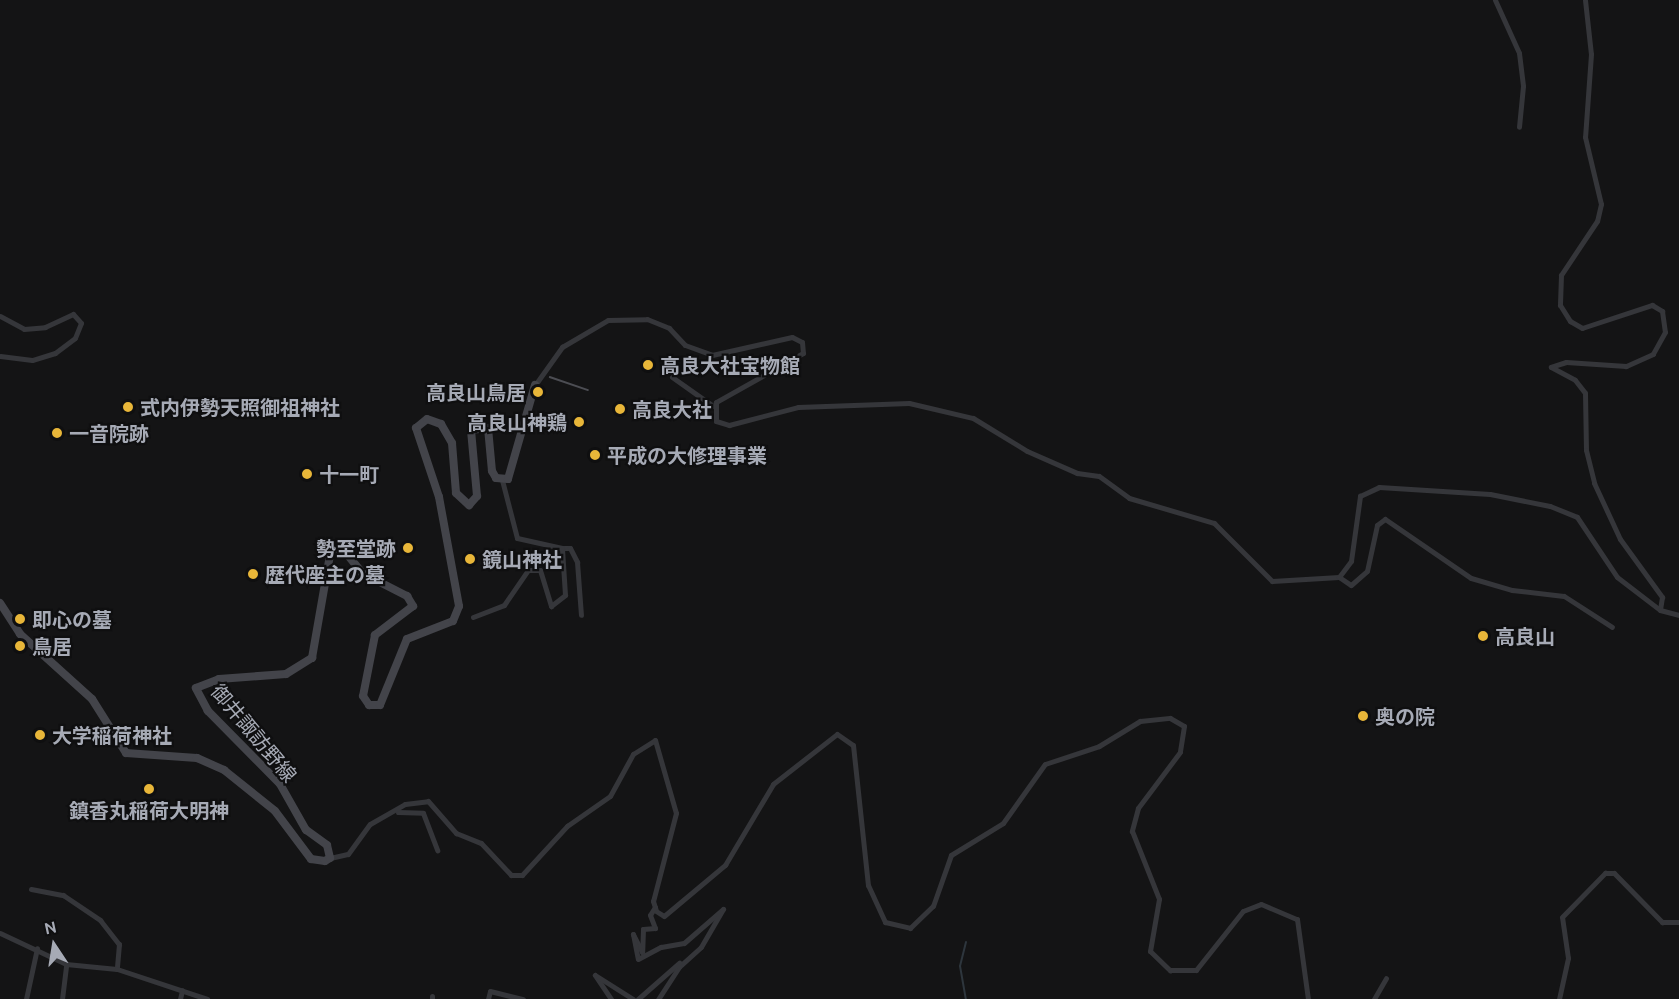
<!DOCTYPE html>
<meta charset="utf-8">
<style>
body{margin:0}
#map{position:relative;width:1679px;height:999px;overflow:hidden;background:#141415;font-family:Ubuntu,"Noto Sans JP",sans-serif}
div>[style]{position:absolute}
.stream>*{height:2px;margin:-1px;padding:0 1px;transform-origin:1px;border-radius:1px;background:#2e363d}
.street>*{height:5px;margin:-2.5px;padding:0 2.5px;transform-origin:2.5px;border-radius:2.5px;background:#35363a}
.secondary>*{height:8px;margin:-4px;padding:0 4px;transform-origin:4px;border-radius:4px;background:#43444a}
.tram>*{height:1.5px;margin:-0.75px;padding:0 0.75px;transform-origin:0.75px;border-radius:0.75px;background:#4c4d53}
.dots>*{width:16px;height:16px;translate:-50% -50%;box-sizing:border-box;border:3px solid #0f0f10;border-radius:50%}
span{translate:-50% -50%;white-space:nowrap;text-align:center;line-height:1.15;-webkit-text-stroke:4.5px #0f0f10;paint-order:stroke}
.poi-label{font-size:20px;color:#a6aab5;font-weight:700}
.left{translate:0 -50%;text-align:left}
.right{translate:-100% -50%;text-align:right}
.street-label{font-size:20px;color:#a6aab5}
.north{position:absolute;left:24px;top:915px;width:60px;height:60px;-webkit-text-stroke:4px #0f0f10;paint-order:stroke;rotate:348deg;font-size:16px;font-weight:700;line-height:24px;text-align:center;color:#a6aab5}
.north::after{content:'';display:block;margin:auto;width:21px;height:27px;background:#a6aab5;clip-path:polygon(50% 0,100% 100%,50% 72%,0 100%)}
</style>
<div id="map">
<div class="stream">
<div style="left:966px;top:942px;width:25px;rotate:104deg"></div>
<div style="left:960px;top:966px;width:34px;rotate:80deg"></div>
</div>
<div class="street">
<div style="left:1495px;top:0;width:58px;rotate:65.6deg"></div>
<div style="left:1519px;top:53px;width:33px;rotate:83deg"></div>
<div style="left:1523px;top:86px;width:41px;rotate:95.6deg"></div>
<div style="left:1585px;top:0;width:54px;rotate:83.7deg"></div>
<div style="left:1591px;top:54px;width:83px;rotate:94.1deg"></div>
<div style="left:1585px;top:137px;width:69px;rotate:76.6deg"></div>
<div style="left:1601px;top:204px;width:17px;rotate:103deg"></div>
<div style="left:1597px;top:221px;width:65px;rotate:123.7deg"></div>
<div style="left:1561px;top:275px;width:30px;rotate:92deg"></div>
<div style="left:1560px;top:305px;width:19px;rotate:58deg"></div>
<div style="left:1570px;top:321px;width:14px;rotate:30deg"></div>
<div style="left:1582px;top:328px;width:74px;rotate:-18.2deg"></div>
<div style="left:1652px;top:305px;width:12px;rotate:31deg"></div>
<div style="left:1662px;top:311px;width:21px;rotate:82deg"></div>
<div style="left:1665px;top:332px;width:25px;rotate:119deg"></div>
<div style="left:1653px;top:354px;width:30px;rotate:156deg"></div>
<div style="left:1626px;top:366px;width:60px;rotate:-176.2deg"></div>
<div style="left:1566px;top:362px;width:16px;rotate:162deg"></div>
<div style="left:1551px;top:367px;width:27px;rotate:28deg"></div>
<div style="left:1575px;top:380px;width:16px;rotate:52deg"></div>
<div style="left:1585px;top:393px;width:57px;rotate:89deg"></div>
<div style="left:1586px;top:450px;width:34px;rotate:76deg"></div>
<div style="left:1594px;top:483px;width:62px;rotate:65.1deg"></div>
<div style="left:1620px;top:539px;width:72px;rotate:54.1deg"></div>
<div style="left:1662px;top:597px;width:13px;rotate:99deg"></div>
<div style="left:0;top:316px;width:27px;rotate:28deg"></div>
<div style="left:24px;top:329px;width:21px;rotate:-5deg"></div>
<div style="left:45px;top:327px;width:31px;rotate:-25deg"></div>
<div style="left:73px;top:314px;width:12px;rotate:48deg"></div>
<div style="left:81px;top:323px;width:16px;rotate:112deg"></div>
<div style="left:75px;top:338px;width:25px;rotate:143deg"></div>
<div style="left:55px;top:353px;width:24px;rotate:163deg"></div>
<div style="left:32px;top:360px;width:32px;rotate:-173deg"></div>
<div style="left:672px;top:377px;width:50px;rotate:35.3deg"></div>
<div style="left:535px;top:385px;width:47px;rotate:-54.6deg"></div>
<div style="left:562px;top:347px;width:53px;rotate:-30.4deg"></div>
<div style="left:608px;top:320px;width:39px;rotate:-1deg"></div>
<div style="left:647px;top:319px;width:24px;rotate:22deg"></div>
<div style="left:669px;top:328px;width:23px;rotate:47deg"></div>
<div style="left:685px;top:345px;width:29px;rotate:20deg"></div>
<div style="left:712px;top:355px;width:82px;rotate:-12.7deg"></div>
<div style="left:792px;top:337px;width:11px;rotate:27deg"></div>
<div style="left:802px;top:342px;width:11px;rotate:85deg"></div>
<div style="left:803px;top:353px;width:100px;rotate:150.6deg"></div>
<div style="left:716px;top:402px;width:19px;rotate:90deg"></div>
<div style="left:716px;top:421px;width:14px;rotate:17deg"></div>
<div style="left:729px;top:425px;width:71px;rotate:-14.6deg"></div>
<div style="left:798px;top:407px;width:111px;rotate:-2.1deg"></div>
<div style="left:909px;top:403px;width:66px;rotate:13.2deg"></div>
<div style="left:973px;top:418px;width:63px;rotate:31.4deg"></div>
<div style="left:1027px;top:451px;width:55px;rotate:23.7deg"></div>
<div style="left:1077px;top:473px;width:22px;rotate:8deg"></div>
<div style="left:1099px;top:476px;width:37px;rotate:36deg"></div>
<div style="left:1129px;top:498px;width:89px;rotate:16.4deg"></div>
<div style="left:1214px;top:523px;width:82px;rotate:45deg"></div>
<div style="left:1272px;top:581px;width:67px;rotate:-3.4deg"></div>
<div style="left:1339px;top:577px;width:20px;rotate:-53deg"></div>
<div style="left:1351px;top:561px;width:66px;rotate:-82.1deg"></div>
<div style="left:1360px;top:496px;width:21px;rotate:-25deg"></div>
<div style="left:1379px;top:487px;width:111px;rotate:3.6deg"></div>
<div style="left:1490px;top:494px;width:61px;rotate:11.3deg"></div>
<div style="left:1550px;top:506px;width:29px;rotate:22deg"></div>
<div style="left:1577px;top:517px;width:72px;rotate:56.3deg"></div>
<div style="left:1617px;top:577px;width:54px;rotate:37.5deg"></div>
<div style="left:1660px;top:610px;width:20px;rotate:15deg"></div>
<div style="left:562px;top:548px;width:8px"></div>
<div style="left:570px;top:548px;width:16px;rotate:63deg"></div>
<div style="left:577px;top:562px;width:53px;rotate:85.7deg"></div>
<div style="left:1339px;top:577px;width:14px;rotate:34deg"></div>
<div style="left:1351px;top:585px;width:21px;rotate:-41deg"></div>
<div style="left:1367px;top:571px;width:47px;rotate:-77.7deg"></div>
<div style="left:1377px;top:525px;width:10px;rotate:-37deg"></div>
<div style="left:1385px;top:519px;width:104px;rotate:34.5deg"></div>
<div style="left:1471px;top:578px;width:43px;rotate:16.3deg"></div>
<div style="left:1512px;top:590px;width:52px;rotate:6.6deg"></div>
<div style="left:1564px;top:596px;width:57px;rotate:32.9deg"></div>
<div style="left:473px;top:617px;width:33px;rotate:-21deg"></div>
<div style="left:504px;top:605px;width:42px;rotate:-55.6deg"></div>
<div style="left:528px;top:570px;width:12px"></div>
<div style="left:540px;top:570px;width:38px;rotate:73deg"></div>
<div style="left:551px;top:606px;width:18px;rotate:-38deg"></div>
<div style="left:565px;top:595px;width:47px;rotate:-93.7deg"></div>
<div style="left:562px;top:548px;width:46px;rotate:-167.5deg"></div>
<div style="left:517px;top:538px;width:60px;rotate:-104.5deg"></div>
<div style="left:398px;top:812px;width:25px;rotate:2deg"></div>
<div style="left:423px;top:813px;width:40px;rotate:69deg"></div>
<div style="left:330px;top:858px;width:18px;rotate:-13deg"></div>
<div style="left:348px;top:854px;width:37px;rotate:-54deg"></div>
<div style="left:370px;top:824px;width:40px;rotate:-29.7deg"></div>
<div style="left:405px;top:804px;width:23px;rotate:-7deg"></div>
<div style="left:428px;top:801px;width:43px;rotate:48.8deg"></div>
<div style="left:456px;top:833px;width:27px;rotate:22deg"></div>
<div style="left:481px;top:843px;width:44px;rotate:46.8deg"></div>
<div style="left:511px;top:875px;width:11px"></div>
<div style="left:522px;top:875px;width:67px;rotate:-47.4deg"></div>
<div style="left:567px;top:826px;width:52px;rotate:-34.9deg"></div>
<div style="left:610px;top:796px;width:48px;rotate:-61.3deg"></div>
<div style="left:633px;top:754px;width:26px;rotate:-32deg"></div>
<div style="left:655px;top:740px;width:76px;rotate:74deg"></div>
<div style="left:676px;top:813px;width:91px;rotate:104.6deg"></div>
<div style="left:653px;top:901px;width:10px;rotate:73deg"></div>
<div style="left:656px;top:911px;width:9px;rotate:32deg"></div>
<div style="left:664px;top:916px;width:80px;rotate:-39.9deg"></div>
<div style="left:725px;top:865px;width:94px;rotate:-59.3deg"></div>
<div style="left:773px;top:784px;width:81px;rotate:-38deg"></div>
<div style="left:837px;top:734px;width:19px;rotate:35deg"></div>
<div style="left:853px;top:745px;width:141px;rotate:83.9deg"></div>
<div style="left:868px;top:885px;width:41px;rotate:65.3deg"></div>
<div style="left:885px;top:922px;width:26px;rotate:13deg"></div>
<div style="left:910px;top:928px;width:32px;rotate:-44deg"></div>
<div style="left:933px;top:906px;width:54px;rotate:-70.6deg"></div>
<div style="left:951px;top:855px;width:61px;rotate:-31.6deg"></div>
<div style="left:1003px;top:823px;width:72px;rotate:-54.6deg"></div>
<div style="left:1045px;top:764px;width:57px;rotate:-18.4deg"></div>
<div style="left:1099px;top:746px;width:48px;rotate:-31.4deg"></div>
<div style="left:1140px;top:721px;width:30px;rotate:-6deg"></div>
<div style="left:1170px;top:718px;width:16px;rotate:30deg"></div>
<div style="left:1184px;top:726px;width:26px;rotate:99deg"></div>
<div style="left:1180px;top:752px;width:70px;rotate:126.9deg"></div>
<div style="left:1138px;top:808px;width:24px;rotate:105deg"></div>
<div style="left:1132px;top:831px;width:73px;rotate:68.3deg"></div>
<div style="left:1159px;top:899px;width:53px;rotate:99.8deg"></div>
<div style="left:1150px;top:951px;width:28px;rotate:44deg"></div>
<div style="left:1170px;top:970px;width:26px"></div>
<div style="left:1196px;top:970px;width:75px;rotate:-51.5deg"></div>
<div style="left:1243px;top:911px;width:19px;rotate:-21deg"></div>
<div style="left:1261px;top:904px;width:39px;rotate:23deg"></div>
<div style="left:1297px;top:919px;width:81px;rotate:82.2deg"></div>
<div style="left:31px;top:889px;width:33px;rotate:11deg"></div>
<div style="left:63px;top:895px;width:45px;rotate:34deg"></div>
<div style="left:100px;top:920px;width:31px;rotate:52deg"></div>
<div style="left:119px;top:944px;width:25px;rotate:95deg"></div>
<div style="left:655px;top:907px;width:9px;rotate:122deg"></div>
<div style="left:650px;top:915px;width:14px;rotate:69deg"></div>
<div style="left:655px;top:928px;width:12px;rotate:175deg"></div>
<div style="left:643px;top:929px;width:23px;rotate:92deg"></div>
<div style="left:642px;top:952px;width:20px;rotate:-117deg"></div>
<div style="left:633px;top:934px;width:25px;rotate:79deg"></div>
<div style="left:638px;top:959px;width:26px;rotate:-28deg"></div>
<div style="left:661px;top:947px;width:23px;rotate:-10deg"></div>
<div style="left:684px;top:943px;width:52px;rotate:-41.1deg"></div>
<div style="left:723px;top:909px;width:44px;rotate:120.1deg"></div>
<div style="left:701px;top:947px;width:30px;rotate:138deg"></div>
<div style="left:679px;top:967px;width:38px;rotate:123deg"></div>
<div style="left:0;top:933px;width:73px;rotate:25.2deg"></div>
<div style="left:66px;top:964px;width:51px;rotate:5.6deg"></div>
<div style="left:117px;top:969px;width:95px;rotate:18.4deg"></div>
<div style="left:432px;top:996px;width:3px;rotate:90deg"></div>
<div style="left:26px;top:999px;width:52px;rotate:-77.8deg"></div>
<div style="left:62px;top:999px;width:35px;rotate:-83deg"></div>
<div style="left:180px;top:999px;width:9px;rotate:-77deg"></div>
<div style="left:488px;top:999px;width:8px;rotate:-76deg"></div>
<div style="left:490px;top:991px;width:34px;rotate:14deg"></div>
<div style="left:611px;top:999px;width:29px;rotate:-124deg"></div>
<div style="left:595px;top:975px;width:45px;rotate:32.3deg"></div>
<div style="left:638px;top:999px;width:55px;rotate:-41.3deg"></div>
<div style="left:1374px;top:999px;width:24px;rotate:-60deg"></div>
<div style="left:1559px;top:999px;width:42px;rotate:-77.6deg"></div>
<div style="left:1568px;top:958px;width:41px;rotate:-98.3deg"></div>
<div style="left:1562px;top:917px;width:62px;rotate:-45.7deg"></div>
<div style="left:1605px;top:873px;width:9px"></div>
<div style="left:1614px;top:873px;width:69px;rotate:45.6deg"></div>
<div style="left:1662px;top:922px;width:17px"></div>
</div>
<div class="secondary">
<div style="left:0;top:603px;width:37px;rotate:57deg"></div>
<div style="left:20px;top:634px;width:97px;rotate:42.1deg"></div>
<div style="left:92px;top:699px;width:64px;rotate:57.8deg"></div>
<div style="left:126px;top:753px;width:71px;rotate:4deg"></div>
<div style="left:197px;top:758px;width:30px;rotate:24deg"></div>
<div style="left:224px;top:770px;width:65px;rotate:38.8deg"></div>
<div style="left:275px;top:811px;width:60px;rotate:53.1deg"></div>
<div style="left:311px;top:859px;width:14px;rotate:8deg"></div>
<div style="left:325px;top:861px;width:6px;rotate:-31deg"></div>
<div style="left:330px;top:858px;width:13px;rotate:-103deg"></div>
<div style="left:327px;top:845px;width:26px;rotate:-144deg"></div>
<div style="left:306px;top:830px;width:53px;rotate:-119.5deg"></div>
<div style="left:280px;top:784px;width:103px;rotate:-134.6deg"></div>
<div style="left:208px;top:711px;width:26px;rotate:-118deg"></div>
<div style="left:196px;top:688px;width:25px;rotate:-21deg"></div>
<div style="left:219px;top:679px;width:67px;rotate:-4.3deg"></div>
<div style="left:286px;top:674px;width:31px;rotate:-32deg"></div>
<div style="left:312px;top:658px;width:105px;rotate:-80.1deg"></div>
<div style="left:330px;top:555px;width:14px;rotate:-30deg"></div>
<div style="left:342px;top:548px;width:32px;rotate:51deg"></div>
<div style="left:362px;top:573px;width:51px;rotate:27.1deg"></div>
<div style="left:407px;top:596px;width:12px;rotate:59deg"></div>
<div style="left:413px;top:606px;width:48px;rotate:142.7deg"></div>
<div style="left:375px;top:635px;width:62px;rotate:101.1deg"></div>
<div style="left:363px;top:696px;width:11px;rotate:56deg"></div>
<div style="left:369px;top:705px;width:11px"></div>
<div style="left:380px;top:705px;width:71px;rotate:-67.8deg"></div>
<div style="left:407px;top:639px;width:49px;rotate:-21.4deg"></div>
<div style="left:453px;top:621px;width:16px;rotate:-68deg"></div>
<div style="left:459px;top:606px;width:111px;rotate:-100.4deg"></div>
<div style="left:439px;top:497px;width:73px;rotate:-108.4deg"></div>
<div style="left:416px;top:428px;width:14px;rotate:-39deg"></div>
<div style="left:427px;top:419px;width:15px;rotate:20deg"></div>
<div style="left:441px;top:424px;width:22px;rotate:60deg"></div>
<div style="left:452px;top:443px;width:50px;rotate:85.4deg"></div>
<div style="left:456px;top:493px;width:18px;rotate:43deg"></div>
<div style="left:469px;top:505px;width:12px;rotate:-48deg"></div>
<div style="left:477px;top:496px;width:66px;rotate:-95.2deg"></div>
<div style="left:471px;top:430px;width:17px;rotate:-7deg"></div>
<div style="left:488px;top:428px;width:43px;rotate:84.7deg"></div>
<div style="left:492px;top:471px;width:8px;rotate:60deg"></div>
<div style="left:496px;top:478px;width:12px;rotate:5deg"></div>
<div style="left:508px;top:479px;width:98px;rotate:-74deg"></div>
</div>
<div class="tram">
<div style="left:550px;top:377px;width:40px;rotate:18.9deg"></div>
</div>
<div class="dots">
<div style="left:648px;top:365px;background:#e8b639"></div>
<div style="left:538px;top:392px;background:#e8b639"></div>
<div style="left:128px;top:407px;background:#e8b639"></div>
<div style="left:620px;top:409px;background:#e8b639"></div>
<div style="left:579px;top:422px;background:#e8b639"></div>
<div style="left:57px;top:433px;background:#e8b639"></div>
<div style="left:595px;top:455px;background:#e8b639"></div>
<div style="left:307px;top:474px;background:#e8b639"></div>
<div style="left:408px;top:548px;background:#e8b639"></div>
<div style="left:470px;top:559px;background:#e8b639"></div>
<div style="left:253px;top:574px;background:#e8b639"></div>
<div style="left:20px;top:619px;background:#e8b639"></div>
<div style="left:1483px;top:636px;background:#e8b639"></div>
<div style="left:20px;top:646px;background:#e8b639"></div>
<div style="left:1363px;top:716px;background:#e8b639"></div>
<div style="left:40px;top:735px;background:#e8b639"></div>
<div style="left:149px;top:789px;background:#e8b639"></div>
</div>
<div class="poi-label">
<span class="left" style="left:660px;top:365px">高良大社宝物館</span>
<span class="right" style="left:526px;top:392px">高良山鳥居</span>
<span class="left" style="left:140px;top:407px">式内伊勢天照御祖神社</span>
<span class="left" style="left:632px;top:409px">高良大社</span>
<span class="right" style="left:567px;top:422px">高良山神鶏</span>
<span class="left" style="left:69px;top:433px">一音院跡</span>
<span class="left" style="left:607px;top:455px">平成の大修理事業</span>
<span class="left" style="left:319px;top:474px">十一町</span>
<span class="right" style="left:396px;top:548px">勢至堂跡</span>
<span class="left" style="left:482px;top:559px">鏡山神社</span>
<span class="left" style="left:265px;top:574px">歴代座主の墓</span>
<span class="left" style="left:32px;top:619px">即心の墓</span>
<span class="left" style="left:1495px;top:636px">高良山</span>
<span class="left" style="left:32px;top:646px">鳥居</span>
<span class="left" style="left:1375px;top:716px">奥の院</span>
<span class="left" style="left:52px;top:735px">大学稲荷神社</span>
<span style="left:149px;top:810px">鎮香丸稲荷大明神</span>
</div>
<div class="street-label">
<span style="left:254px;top:733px;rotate:50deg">御井諏訪野線</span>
</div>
<div class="north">N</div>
</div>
